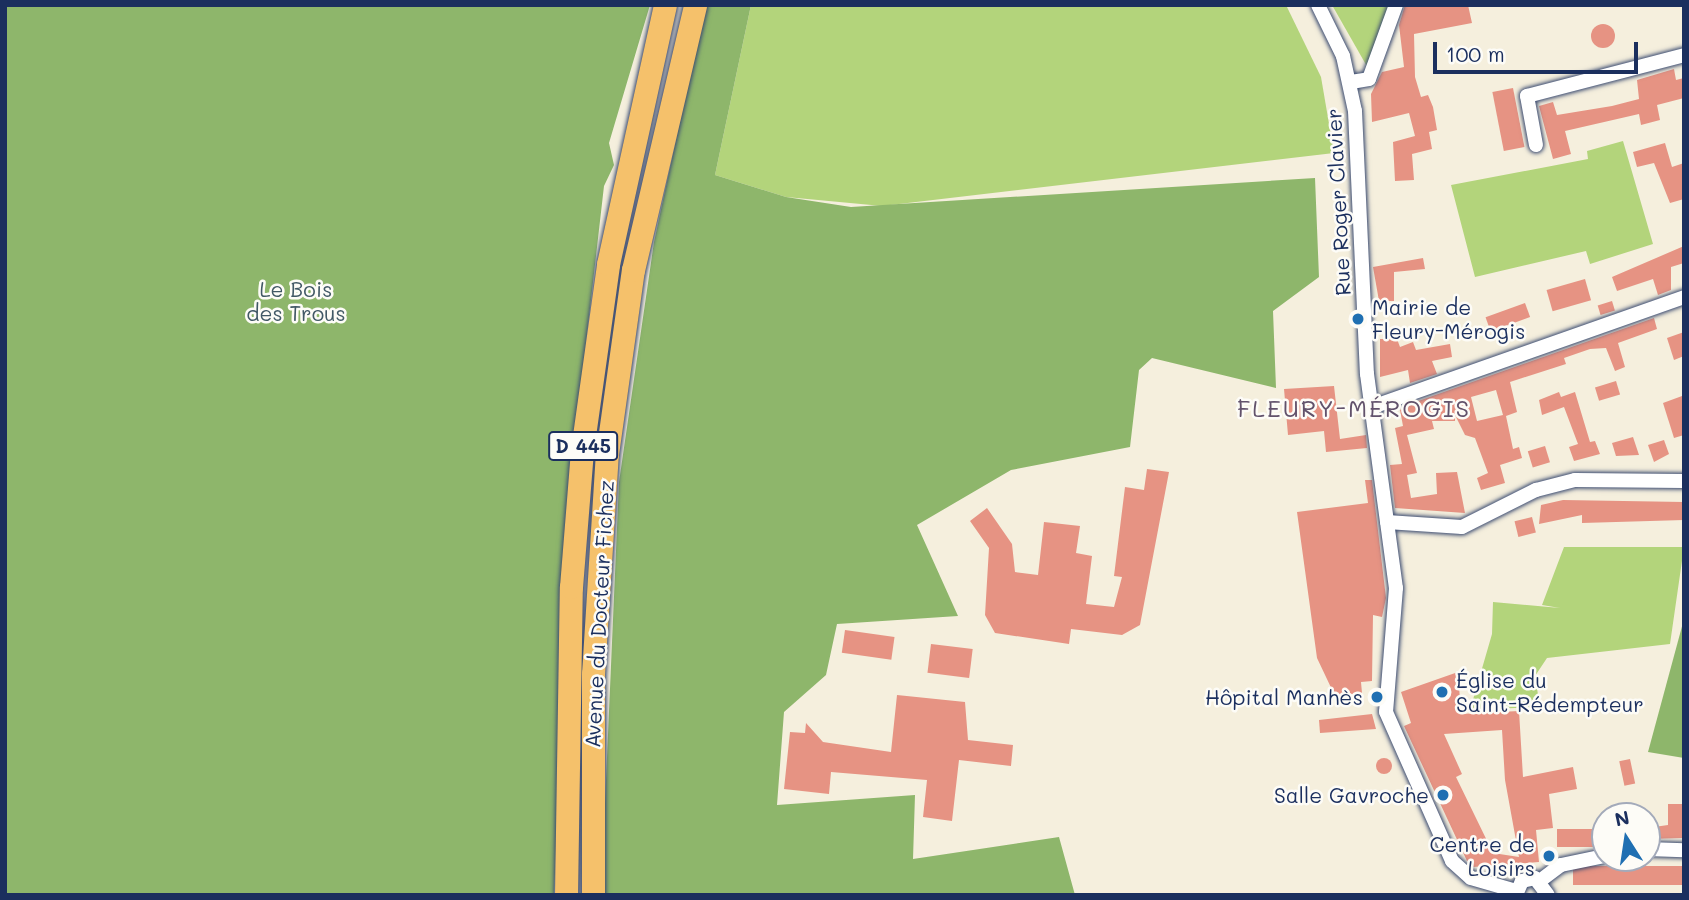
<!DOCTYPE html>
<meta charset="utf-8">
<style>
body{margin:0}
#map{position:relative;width:1689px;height:900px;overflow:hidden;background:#f5efdd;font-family:Mali,sans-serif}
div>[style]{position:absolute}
.green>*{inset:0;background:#b3d47b}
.forest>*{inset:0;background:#8eb66b}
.building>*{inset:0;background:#e69383;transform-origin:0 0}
.round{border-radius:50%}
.roads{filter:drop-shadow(0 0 2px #3c4c71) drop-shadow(0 0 2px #3c4c71)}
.minor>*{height:14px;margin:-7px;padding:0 7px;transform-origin:7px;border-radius:7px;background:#fff}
.primary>*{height:23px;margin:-11.5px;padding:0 11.5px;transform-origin:11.5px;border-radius:11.5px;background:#f5c16b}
.dots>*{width:19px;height:19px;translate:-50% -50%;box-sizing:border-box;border:4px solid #fdfcf7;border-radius:50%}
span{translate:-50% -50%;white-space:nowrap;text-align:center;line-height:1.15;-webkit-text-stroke:5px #fdfcf7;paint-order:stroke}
.shield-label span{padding:2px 5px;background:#fdfcf7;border:2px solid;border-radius:5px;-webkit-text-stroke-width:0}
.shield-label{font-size:19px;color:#1b2f5e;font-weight:700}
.street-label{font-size:21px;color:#1b2f5e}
.park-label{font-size:21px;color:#415865}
.poi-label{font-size:21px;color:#1b2f5e}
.left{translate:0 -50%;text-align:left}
.right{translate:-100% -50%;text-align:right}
.quarter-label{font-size:24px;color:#62526b;letter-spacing:2px}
.frame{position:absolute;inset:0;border:7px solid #1b2f5e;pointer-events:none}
.north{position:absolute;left:1591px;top:802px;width:70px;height:70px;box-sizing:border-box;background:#fdfcf7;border:2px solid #a3aaba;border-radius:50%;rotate:348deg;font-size:19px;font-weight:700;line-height:28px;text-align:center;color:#1b2f5e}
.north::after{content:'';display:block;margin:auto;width:24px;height:32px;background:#1f6fb2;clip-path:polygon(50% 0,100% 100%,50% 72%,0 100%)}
.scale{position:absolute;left:1433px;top:42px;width:205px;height:32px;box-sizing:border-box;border:4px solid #1b2f5e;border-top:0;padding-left:9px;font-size:21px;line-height:24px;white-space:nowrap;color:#1b2f5e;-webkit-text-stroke:5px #fdfcf7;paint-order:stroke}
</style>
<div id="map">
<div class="green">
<div style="clip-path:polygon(751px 5px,1286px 5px,1321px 77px,1334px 153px,882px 206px,786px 197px,715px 175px)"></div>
<div style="clip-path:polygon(1332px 5px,1389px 5px,1369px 70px)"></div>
<div style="clip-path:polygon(1623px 141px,1653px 244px,1590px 264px,1586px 251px,1475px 277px,1451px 185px,1588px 159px,1587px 151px)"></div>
<div style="clip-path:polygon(1564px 547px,1684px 547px,1670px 644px,1547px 658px,1535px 676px,1540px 707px,1470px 710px,1492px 634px,1493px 602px,1560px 608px,1542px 605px)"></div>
</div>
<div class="forest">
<div style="clip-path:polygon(5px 5px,650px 5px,609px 143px,614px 165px,604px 186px,574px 448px,554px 895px,5px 895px)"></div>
<div style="clip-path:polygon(705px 5px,751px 5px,715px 175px,786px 197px,851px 207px,1315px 178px,1319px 277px,1273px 311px,1276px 388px,1152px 358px,1139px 370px,1130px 447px,1011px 470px,917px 525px,958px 616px,837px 624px,826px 675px,784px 712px,777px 805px,915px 795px,913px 859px,1059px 837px,1075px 895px,601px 895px,619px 482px,654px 242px)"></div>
<div style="clip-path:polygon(1684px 619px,1684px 758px,1648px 752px)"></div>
</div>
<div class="building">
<div style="clip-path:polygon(1405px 5px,1468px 5px,1472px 23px,1414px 34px,1415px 77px,1421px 97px,1428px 95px,1433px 107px,1437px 130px,1429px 132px,1432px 149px,1412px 154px,1414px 180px,1395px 181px,1393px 142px,1415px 136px,1409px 113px,1372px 122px,1371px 94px,1382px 72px,1404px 67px,1399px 25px)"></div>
<div class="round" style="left:1591px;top:24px;width:24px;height:24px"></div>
<div style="clip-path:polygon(1674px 69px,1676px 80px,1684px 78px,1684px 98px,1657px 105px,1660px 120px,1641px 125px,1639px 114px,1565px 131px,1571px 154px,1553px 159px,1539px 106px,1553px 102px,1557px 115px,1612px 106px,1639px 99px,1637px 80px)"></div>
<div style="left:1513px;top:88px;width:60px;height:21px;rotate:79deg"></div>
<div style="clip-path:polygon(1665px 143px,1672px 167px,1684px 163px,1684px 199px,1670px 203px,1654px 163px,1637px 167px,1633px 152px)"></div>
<div style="clip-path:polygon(1684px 246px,1684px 263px,1671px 267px,1671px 290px,1658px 295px,1653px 279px,1617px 291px,1612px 277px)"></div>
<div style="clip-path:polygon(1423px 258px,1425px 269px,1394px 272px,1394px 301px,1379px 301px,1373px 267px)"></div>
<div style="left:1585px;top:279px;width:22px;height:40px;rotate:74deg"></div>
<div style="left:1612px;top:301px;width:10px;height:15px;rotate:73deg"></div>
<div style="left:1525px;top:303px;width:15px;height:42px;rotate:70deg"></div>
<div style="clip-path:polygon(evenodd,1654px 318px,1657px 329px,1618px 343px,1625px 367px,1615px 371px,1606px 348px,1590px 349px,1564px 358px,1566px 364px,1510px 382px,1517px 412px,1506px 416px,1513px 449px,1519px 447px,1522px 458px,1500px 465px,1505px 483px,1481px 490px,1477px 478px,1488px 473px,1475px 438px,1465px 435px,1455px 415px,1455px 421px,1432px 421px,1434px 429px,1407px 435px,1417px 473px,1407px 475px,1411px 498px,1437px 494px,1436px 473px,1457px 472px,1465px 513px,1395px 508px,1390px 465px,1402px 464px,1395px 428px,1403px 426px,1400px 410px,1407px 405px,1654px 318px,1496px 390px,1503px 415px,1477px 421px,1471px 397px,1496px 390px)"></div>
<div style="clip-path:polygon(1684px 332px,1684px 356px,1674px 360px,1667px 338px)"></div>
<div style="clip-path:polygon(1380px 339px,1397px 339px,1400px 347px,1413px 342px,1416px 350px,1450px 344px,1452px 357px,1432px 361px,1437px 374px,1410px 383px,1408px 370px,1380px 377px)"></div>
<div style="left:1616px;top:381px;width:14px;height:22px;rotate:73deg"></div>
<div style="clip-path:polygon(1334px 386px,1340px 439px,1366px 435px,1367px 448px,1326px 452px,1324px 431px,1288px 435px,1284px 389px)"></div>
<div style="clip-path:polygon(1559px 392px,1561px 397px,1575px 392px,1590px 442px,1595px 441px,1600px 454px,1574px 461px,1569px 447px,1578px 444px,1564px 407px,1542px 415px,1539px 400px)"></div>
<div style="clip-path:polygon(1682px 396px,1684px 435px,1674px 438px,1663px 403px)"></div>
<div style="clip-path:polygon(1633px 437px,1639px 455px,1616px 456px,1612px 443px)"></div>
<div style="clip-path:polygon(1664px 440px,1669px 454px,1654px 462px,1648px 445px)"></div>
<div style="left:1545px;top:446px;width:17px;height:18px;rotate:73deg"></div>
<div style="clip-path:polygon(1147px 469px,1169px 472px,1140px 625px,1122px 635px,1071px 629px,1069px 644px,995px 633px,985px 615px,989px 548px,970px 521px,987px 508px,1012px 544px,1015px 572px,1038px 575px,1044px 522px,1080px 526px,1076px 553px,1092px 556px,1086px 604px,1114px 607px,1122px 577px,1114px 576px,1125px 487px,1144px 490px)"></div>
<div style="clip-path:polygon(1365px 480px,1372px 480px,1386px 598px,1382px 617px,1373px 615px,1372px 681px,1361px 682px,1362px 693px,1335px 696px,1317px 658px,1297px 512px,1368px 503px)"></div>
<div style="clip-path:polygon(1563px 500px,1684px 502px,1684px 520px,1582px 523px,1582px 515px,1539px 524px,1541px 505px)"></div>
<div style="left:1532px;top:517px;width:16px;height:18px;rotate:76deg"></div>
<div style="left:845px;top:630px;width:50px;height:23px;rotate:8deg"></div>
<div style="left:931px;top:644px;width:42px;height:29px;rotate:7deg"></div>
<div style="clip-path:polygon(evenodd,1458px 672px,1461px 714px,1519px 711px,1523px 777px,1573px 767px,1577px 789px,1549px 794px,1553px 828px,1536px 830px,1539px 862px,1473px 867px,1467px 861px,1404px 726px,1411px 723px,1401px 692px,1458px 672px,1502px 730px,1505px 780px,1519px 857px,1493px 853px,1456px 777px,1462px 774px,1444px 734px,1502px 730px)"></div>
<div style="clip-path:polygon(897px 695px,965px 702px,968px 740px,1013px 745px,1011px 766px,959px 760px,952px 821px,923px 817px,927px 780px,831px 772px,829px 794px,784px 789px,790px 732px,805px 733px,806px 723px,823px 742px,891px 752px)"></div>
<div style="clip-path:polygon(1372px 714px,1376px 729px,1320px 733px,1319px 720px)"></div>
<div class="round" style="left:1376px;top:758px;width:16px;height:16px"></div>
<div style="left:1630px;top:759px;width:25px;height:11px;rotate:78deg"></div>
<div style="clip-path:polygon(1668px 804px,1684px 804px,1684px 838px,1647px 839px,1647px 828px,1668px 825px)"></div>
<div style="left:1605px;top:829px;width:18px;height:48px;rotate:90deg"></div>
<div style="left:1684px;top:866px;width:19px;height:111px;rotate:90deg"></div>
</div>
<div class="roads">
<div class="minor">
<div style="left:1318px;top:5px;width:57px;rotate:63.9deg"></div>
<div style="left:1343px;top:56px;width:56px;rotate:77.7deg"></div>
<div style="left:1355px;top:111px;width:263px;rotate:87.4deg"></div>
<div style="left:1367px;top:374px;width:216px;rotate:82.3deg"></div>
<div style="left:1396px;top:588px;width:124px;rotate:94.6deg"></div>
<div style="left:1386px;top:712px;width:163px;rotate:66.1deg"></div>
<div style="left:1452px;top:861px;width:25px;rotate:42deg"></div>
<div style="left:1471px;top:878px;width:47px;rotate:16.1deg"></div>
<div style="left:1351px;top:82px;width:18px;rotate:-9deg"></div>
<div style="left:1369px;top:79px;width:79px;rotate:-70deg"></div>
<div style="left:1536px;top:145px;width:50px;rotate:-100.4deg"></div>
<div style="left:1527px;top:96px;width:162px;rotate:-14.6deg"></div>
<div style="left:1372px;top:407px;width:331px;rotate:-19.4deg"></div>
<div style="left:1387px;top:522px;width:75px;rotate:3.8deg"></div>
<div style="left:1462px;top:527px;width:83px;rotate:-26.6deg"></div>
<div style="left:1536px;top:490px;width:40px;rotate:-14.4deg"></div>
<div style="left:1575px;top:480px;width:109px;rotate:0.5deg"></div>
<div style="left:1647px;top:849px;width:37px;rotate:2deg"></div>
<div style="left:1541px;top:880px;width:25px;rotate:-37deg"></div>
<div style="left:1561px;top:865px;width:45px;rotate:-11.6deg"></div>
<div style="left:1516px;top:895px;width:15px;rotate:-67deg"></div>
<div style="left:1522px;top:881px;width:13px;rotate:-13deg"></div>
<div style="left:1535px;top:878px;width:21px;rotate:53deg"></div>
</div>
<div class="primary">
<div style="left:566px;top:895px;width:308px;rotate:-89.1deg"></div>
<div style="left:571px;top:587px;width:137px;rotate:-85.4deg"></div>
<div style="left:582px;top:450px;width:188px;rotate:-82deg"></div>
<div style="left:608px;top:264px;width:265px;rotate:-77.6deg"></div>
<div style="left:593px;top:895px;width:221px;rotate:-90deg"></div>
<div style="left:593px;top:674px;width:220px;rotate:-86.4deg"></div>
<div style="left:607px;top:454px;width:186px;rotate:-82deg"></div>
<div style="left:633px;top:270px;width:272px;rotate:-76.8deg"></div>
</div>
</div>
<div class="dots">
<div style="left:1358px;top:319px;background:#1f6fb2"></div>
<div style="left:1442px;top:692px;background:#1f6fb2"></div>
<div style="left:1377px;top:697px;background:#1f6fb2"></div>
<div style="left:1443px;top:795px;background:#1f6fb2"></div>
<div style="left:1549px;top:856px;background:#1f6fb2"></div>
</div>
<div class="shield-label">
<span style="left:583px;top:446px">D 445</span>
</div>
<div class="street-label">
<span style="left:1338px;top:202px;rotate:-93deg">Rue Roger Clavier</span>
<span style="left:599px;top:614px;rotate:-87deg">Avenue du Docteur Fichez</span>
</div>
<div class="park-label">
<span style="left:296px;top:301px">Le Bois<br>des Trous</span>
</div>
<div class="poi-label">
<span class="left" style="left:1372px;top:319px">Mairie de<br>Fleury-Mérogis</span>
<span class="left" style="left:1456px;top:692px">Église du<br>Saint-Rédempteur</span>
<span class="right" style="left:1363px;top:697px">Hôpital Manhès</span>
<span class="right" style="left:1429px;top:795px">Salle Gavroche</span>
<span class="right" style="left:1535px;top:856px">Centre de<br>Loisirs</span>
</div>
<div class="quarter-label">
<span style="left:1354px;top:408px">FLEURY-MÉROGIS</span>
</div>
<div class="frame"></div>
<div class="north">N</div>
<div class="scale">100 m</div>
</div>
